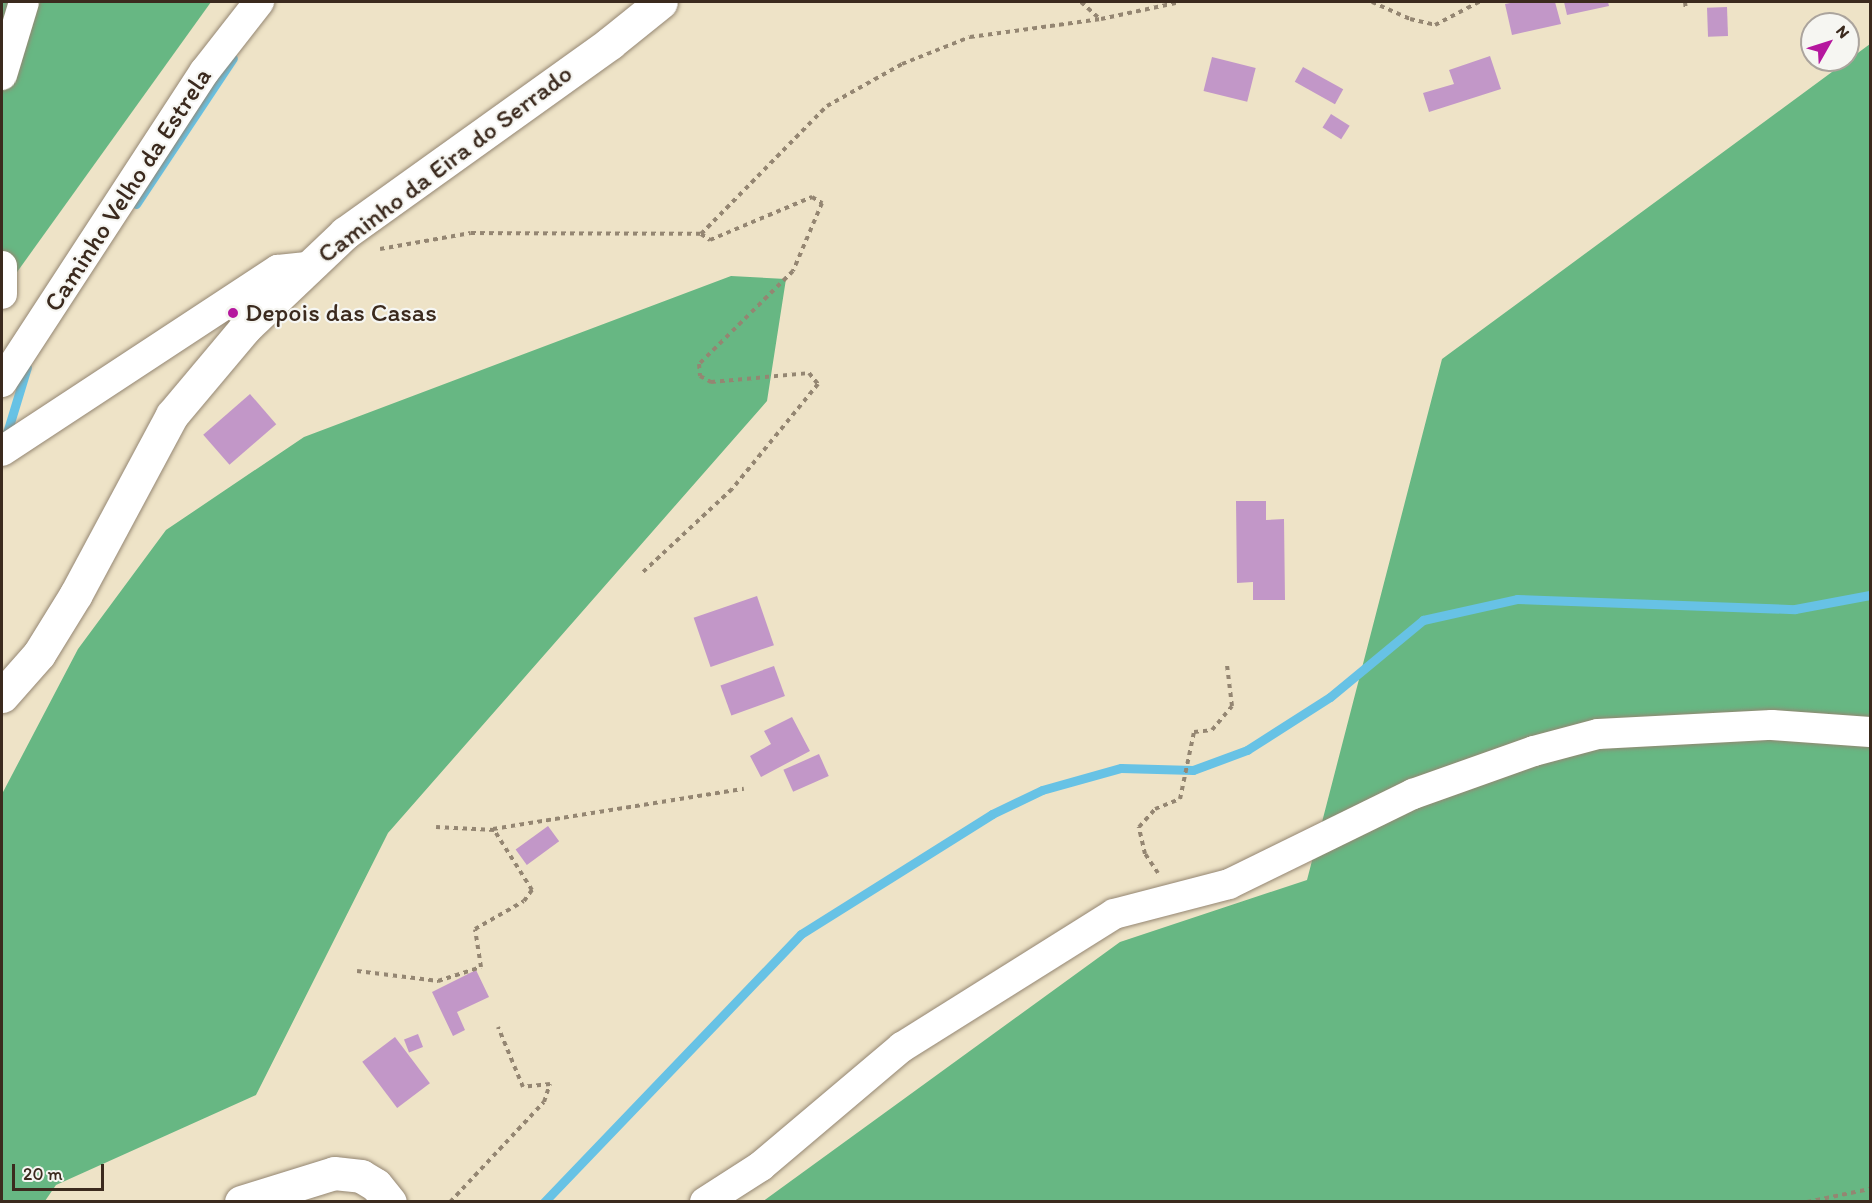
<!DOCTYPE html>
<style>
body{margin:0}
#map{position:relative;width:1872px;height:1203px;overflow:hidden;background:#eee3c7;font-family:Itim,sans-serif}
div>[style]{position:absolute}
.forest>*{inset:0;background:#67b783}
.stream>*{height:9px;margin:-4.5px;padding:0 4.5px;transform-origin:4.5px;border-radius:4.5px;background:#67c2e5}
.building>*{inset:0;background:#c297c8;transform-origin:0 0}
.path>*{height:4px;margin-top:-2px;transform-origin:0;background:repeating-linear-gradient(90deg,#948672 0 4.5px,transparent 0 9px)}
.roads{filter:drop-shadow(0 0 2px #948672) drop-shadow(0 0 2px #948672)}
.minor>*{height:30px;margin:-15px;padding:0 15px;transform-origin:15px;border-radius:15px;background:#fff}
.major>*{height:33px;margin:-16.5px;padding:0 16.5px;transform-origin:16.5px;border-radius:16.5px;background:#fff}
.dots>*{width:16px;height:16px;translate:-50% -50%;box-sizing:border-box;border:3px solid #f6f6f2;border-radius:50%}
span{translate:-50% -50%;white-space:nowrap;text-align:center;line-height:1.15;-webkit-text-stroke:4.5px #f6f6f2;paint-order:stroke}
.street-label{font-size:26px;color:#3b2a1e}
.poi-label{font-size:26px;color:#3b2a1e}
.left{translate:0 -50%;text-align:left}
.frame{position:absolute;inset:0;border:3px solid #3b2a1e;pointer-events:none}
.north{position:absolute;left:1800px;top:12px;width:60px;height:60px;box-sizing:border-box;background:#f6f6f2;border:2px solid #aba49d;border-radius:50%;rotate:51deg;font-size:16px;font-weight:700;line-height:24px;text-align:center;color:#3b2a1e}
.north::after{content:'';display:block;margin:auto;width:21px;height:27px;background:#b5179e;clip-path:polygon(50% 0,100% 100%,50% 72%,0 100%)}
.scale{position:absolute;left:12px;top:1164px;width:92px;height:27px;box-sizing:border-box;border:3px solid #3b2a1e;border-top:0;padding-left:8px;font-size:18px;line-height:21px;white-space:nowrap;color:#3b2a1e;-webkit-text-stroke:4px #f6f6f2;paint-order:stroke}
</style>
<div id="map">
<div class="forest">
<div style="clip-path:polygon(2px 2px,211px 2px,2px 293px)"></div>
<div style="clip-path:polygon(1870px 44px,1870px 1201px,762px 1202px,1120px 942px,1307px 880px,1442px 359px)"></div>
<div style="clip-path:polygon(731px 276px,786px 279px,767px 401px,388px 833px,256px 1095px,56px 1185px,45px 1201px,2px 1201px,2px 794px,78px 649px,166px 530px,304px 437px)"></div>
</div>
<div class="stream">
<div style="left:136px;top:204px;width:175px;rotate:-56.4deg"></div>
<div style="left:6px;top:436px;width:72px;rotate:-73.1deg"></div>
<div style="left:544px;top:1202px;width:371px;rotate:-46.2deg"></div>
<div style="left:801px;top:934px;width:226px;rotate:-32.1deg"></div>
<div style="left:992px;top:814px;width:55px;rotate:-25.6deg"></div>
<div style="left:1042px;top:790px;width:82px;rotate:-15.6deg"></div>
<div style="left:1121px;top:768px;width:72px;rotate:1.6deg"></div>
<div style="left:1193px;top:770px;width:58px;rotate:-20.3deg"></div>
<div style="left:1247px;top:750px;width:98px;rotate:-32.6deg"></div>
<div style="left:1330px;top:697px;width:121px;rotate:-39.6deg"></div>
<div style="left:1423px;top:620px;width:96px;rotate:-12.6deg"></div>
<div style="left:1517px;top:599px;width:278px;rotate:2.1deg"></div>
<div style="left:1795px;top:609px;width:76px;rotate:-10.6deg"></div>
</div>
<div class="building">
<div style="clip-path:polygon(1516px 2px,1555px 2px,1561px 24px,1512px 35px,1505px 4px)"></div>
<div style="clip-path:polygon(1564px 2px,1608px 2px,1609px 6px,1567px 15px)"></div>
<div style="left:1727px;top:7px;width:29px;height:20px;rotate:88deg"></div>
<div style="clip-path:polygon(1490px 56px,1501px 89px,1429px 112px,1423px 93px,1454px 84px,1449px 70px)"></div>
<div style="left:1212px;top:57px;width:45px;height:35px;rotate:14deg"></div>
<div style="left:1303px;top:67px;width:46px;height:17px;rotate:29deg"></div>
<div style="left:1331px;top:114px;width:22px;height:16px;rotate:32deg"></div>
<div style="left:250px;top:394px;width:40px;height:62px;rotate:49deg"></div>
<div style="clip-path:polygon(1236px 501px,1266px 501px,1266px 520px,1284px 519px,1285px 600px,1253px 600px,1253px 582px,1237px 583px)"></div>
<div style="left:757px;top:596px;width:52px;height:67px;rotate:71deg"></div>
<div style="left:774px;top:666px;width:32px;height:57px;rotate:70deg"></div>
<div style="clip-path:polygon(792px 717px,810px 751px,761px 777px,750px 756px,771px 744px,764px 731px)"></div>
<div style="left:819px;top:754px;width:24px;height:39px;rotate:66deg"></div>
<div style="left:548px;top:826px;width:19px;height:40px;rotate:54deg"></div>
<div style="clip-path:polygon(476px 970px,489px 997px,457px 1012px,465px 1030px,453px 1036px,432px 992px)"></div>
<div style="left:418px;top:1034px;width:14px;height:15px;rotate:69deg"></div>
<div style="left:395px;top:1037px;width:58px;height:41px;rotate:53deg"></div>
</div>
<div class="path">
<div style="left:1081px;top:2px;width:25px;rotate:42deg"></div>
<div style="left:1372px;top:2px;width:42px;rotate:24.1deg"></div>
<div style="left:1410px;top:19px;width:26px;rotate:13deg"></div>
<div style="left:1435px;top:25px;width:50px;rotate:-27.6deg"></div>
<div style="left:1685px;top:2px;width:8px;rotate:83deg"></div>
<div style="left:701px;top:234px;width:180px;rotate:-45.5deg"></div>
<div style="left:827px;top:106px;width:86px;rotate:-29.2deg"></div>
<div style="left:902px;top:64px;width:73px;rotate:-21.7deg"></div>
<div style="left:970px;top:37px;width:132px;rotate:-7.8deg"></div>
<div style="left:1101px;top:19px;width:81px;rotate:-12.1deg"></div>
<div style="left:380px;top:249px;width:92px;rotate:-10deg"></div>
<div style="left:471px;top:233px;width:230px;rotate:0.2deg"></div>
<div style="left:701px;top:234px;width:11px;rotate:34deg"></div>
<div style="left:710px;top:240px;width:111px;rotate:-22.9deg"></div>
<div style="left:812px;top:197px;width:12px;rotate:31deg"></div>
<div style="left:822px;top:203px;width:74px;rotate:113.1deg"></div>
<div style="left:793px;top:271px;width:132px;rotate:135.3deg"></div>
<div style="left:699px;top:364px;width:12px;rotate:85deg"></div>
<div style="left:700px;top:376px;width:13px;rotate:29deg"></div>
<div style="left:711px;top:382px;width:98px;rotate:-5.2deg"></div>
<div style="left:809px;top:373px;width:14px;rotate:51deg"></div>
<div style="left:818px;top:384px;width:136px;rotate:129.3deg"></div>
<div style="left:732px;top:489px;width:123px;rotate:137deg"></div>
<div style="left:493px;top:829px;width:254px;rotate:-9.1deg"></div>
<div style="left:1158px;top:873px;width:23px;rotate:-124deg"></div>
<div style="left:1145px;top:854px;width:28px;rotate:-103deg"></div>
<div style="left:1139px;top:827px;width:24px;rotate:-48deg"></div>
<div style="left:1155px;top:809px;width:27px;rotate:-22deg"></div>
<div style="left:1180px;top:799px;width:68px;rotate:-78.2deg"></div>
<div style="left:1194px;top:732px;width:18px;rotate:-6deg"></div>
<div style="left:1212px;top:730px;width:31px;rotate:-50deg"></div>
<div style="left:1232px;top:706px;width:41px;rotate:-97deg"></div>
<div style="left:357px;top:971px;width:82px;rotate:7deg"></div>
<div style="left:438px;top:981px;width:45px;rotate:-18deg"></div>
<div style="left:481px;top:967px;width:38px;rotate:-99deg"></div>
<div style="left:475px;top:929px;width:56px;rotate:-29.7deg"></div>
<div style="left:524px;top:901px;width:14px;rotate:-54deg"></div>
<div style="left:532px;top:890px;width:71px;rotate:-122.3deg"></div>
<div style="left:494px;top:830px;width:58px;rotate:-177deg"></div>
<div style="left:450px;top:1202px;width:137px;rotate:-46.8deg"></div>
<div style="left:544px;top:1102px;width:19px;rotate:-72deg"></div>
<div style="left:550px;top:1084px;width:27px;rotate:174deg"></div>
<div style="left:523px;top:1087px;width:65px;rotate:-112.6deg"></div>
<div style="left:1807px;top:1202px;width:64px;rotate:-11.7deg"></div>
</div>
<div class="roads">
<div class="minor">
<div style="left:2px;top:75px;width:76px;rotate:-73.2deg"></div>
<div style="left:2px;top:266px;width:28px;rotate:90deg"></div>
<div style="left:2px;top:382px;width:371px;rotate:-56.9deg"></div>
<div style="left:205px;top:71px;width:88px;rotate:-52deg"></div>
<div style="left:2px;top:451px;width:330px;rotate:-33.3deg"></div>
<div style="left:278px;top:270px;width:29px;rotate:-6deg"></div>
<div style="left:705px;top:1202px;width:67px;rotate:-32.7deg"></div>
<div style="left:761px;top:1166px;width:185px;rotate:-40.2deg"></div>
<div style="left:902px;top:1047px;width:250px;rotate:-32.1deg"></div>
<div style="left:1114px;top:914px;width:119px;rotate:-14.6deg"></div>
<div style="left:1229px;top:884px;width:205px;rotate:-26.1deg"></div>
<div style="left:1413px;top:794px;width:128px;rotate:-19.6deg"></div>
<div style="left:1534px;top:751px;width:66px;rotate:-14.9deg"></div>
<div style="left:1598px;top:734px;width:174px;rotate:-3deg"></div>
<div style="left:1772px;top:725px;width:98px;rotate:4.1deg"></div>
</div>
<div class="major">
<div style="left:2px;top:696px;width:56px;rotate:-48.6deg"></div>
<div style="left:39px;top:654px;width:70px;rotate:-58.3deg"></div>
<div style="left:76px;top:594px;width:203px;rotate:-61.8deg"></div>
<div style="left:172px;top:415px;width:114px;rotate:-50deg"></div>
<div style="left:245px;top:328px;width:138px;rotate:-43.5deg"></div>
<div style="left:345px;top:233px;width:326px;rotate:-35.6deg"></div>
<div style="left:610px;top:43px;width:65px;rotate:-38.8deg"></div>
<div style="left:241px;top:1202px;width:97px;rotate:-17.3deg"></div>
<div style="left:334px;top:1173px;width:27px;rotate:6deg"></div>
<div style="left:361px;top:1176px;width:17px;rotate:31deg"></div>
<div style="left:376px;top:1185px;width:22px;rotate:51deg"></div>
</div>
</div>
<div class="dots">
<div style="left:233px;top:313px;background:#b5179e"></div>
</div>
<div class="street-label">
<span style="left:445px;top:164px;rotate:-37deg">Caminho da Eira do Serrado</span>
<span style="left:128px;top:190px;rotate:-57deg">Caminho Velho da Estrela</span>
</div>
<div class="poi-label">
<span class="left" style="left:245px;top:313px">Depois das Casas</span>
</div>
<div class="frame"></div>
<div class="north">N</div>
<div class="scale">20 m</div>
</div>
